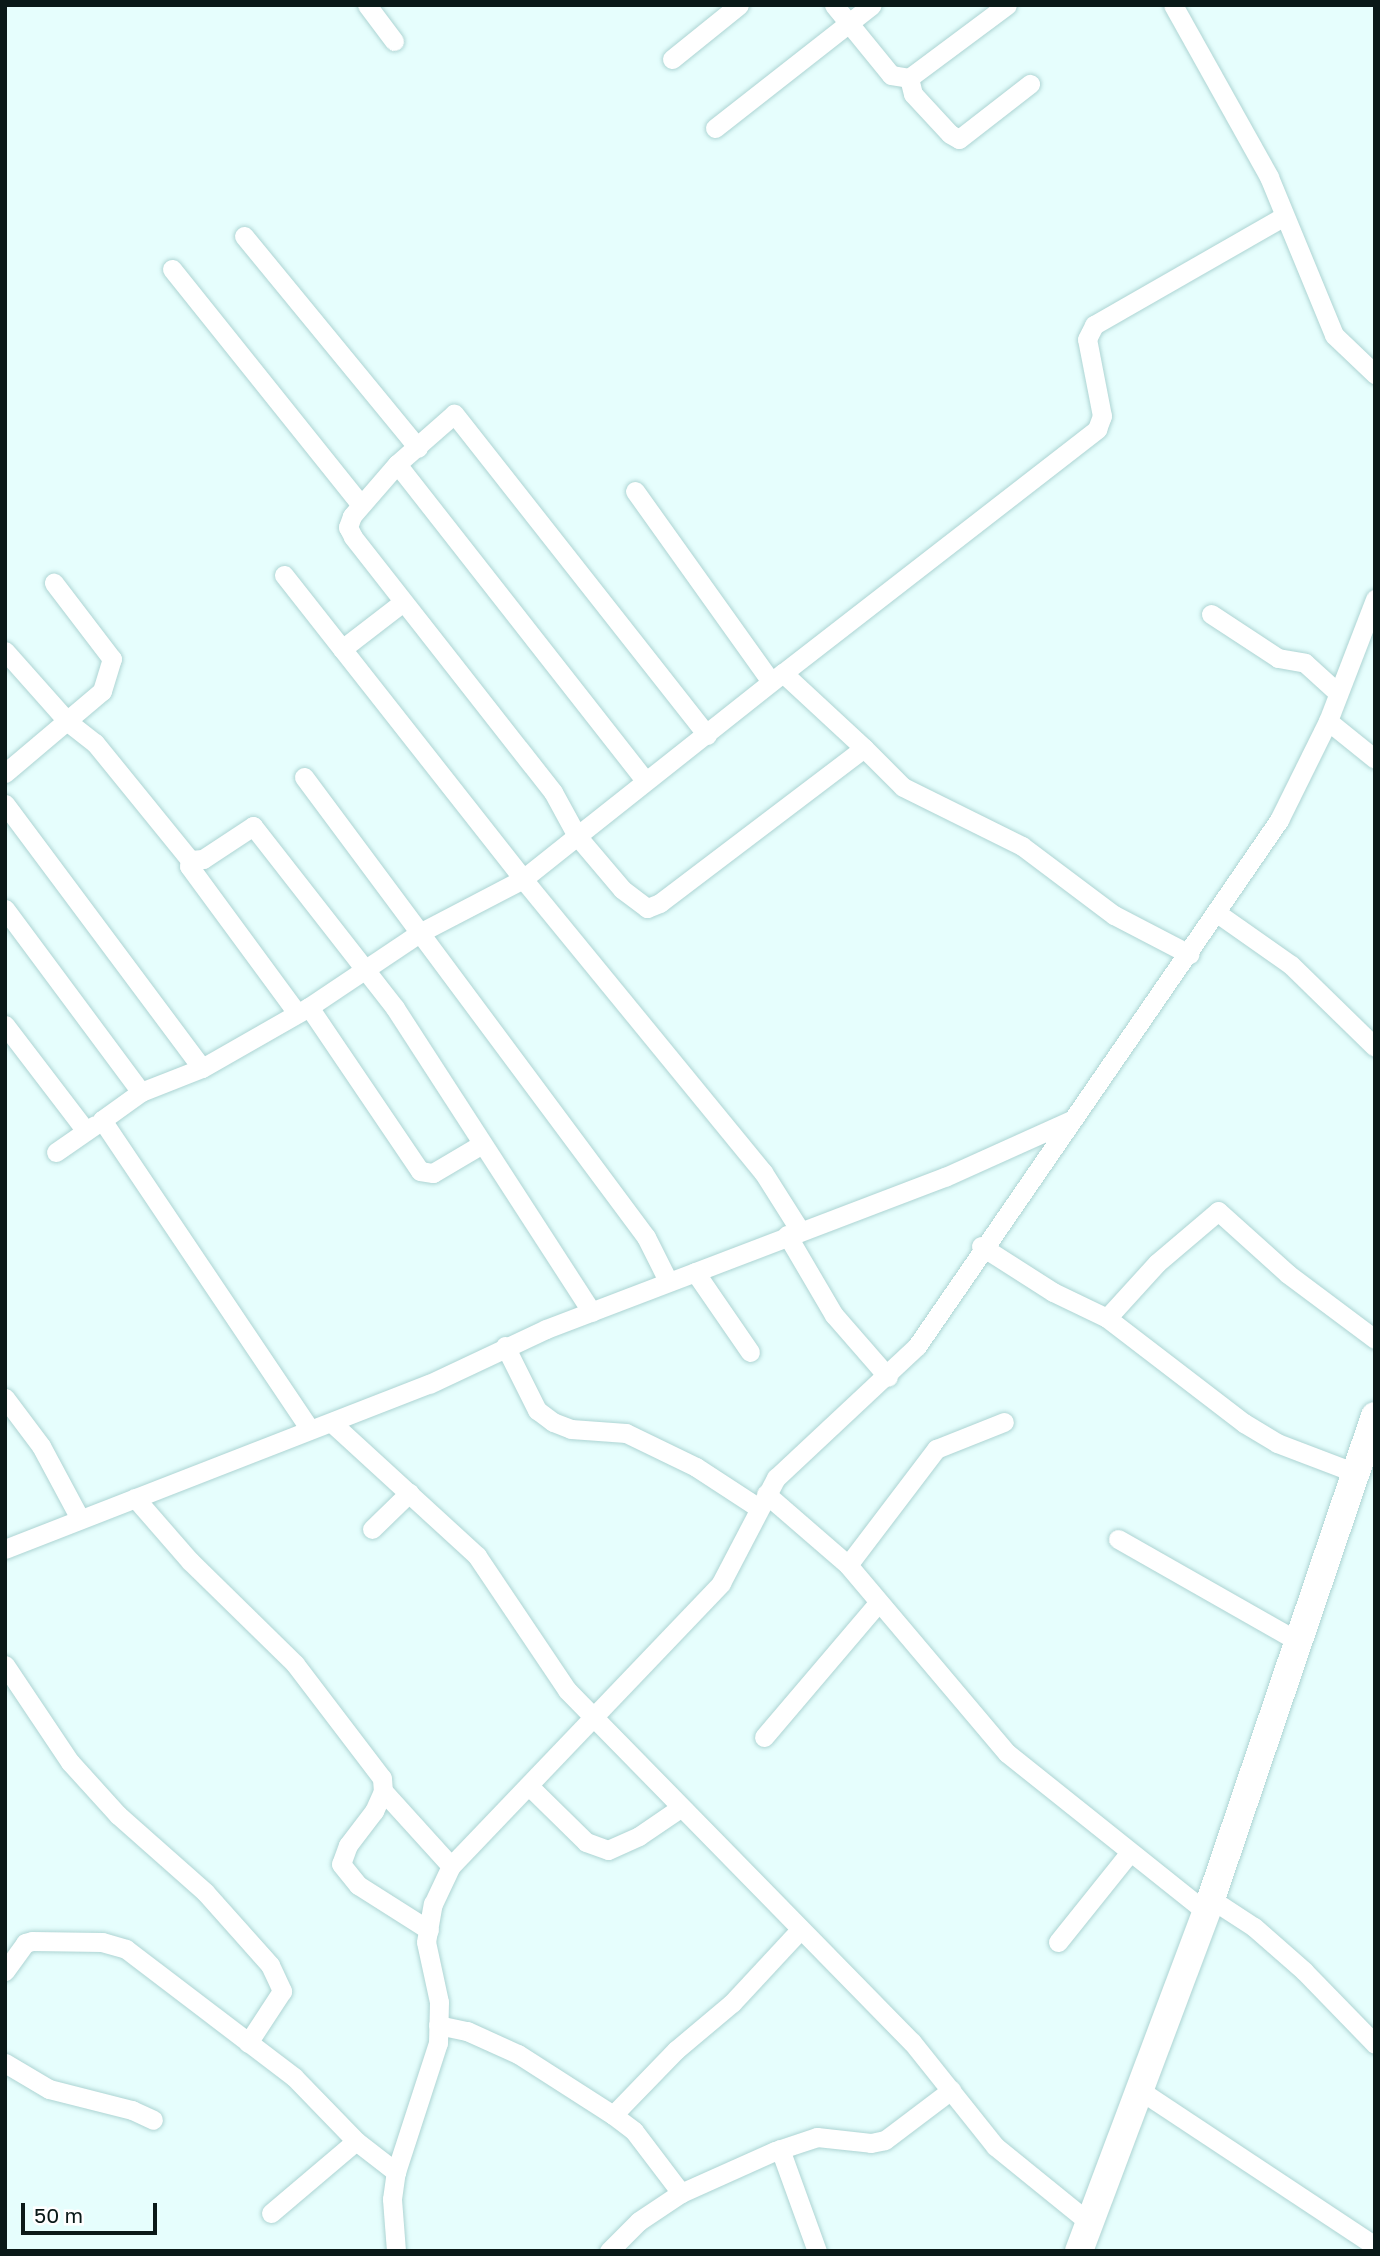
<!DOCTYPE html>
<style>
body{margin:0}
#map{position:relative;width:1380px;height:2256px;overflow:hidden;background:#e6fefd;font-family:"Golos Text",sans-serif}
div>[style]{position:absolute}
.roads{filter:drop-shadow(0 0 2px #add4d3) drop-shadow(0 0 2px #add4d3)}
.street>*{height:19px;margin:-9.5px;padding:0 9.5px;transform-origin:9.5px;border-radius:9.5px;background:#fff}
.secondary>*{height:28px;margin:-14px;padding:0 14px;transform-origin:14px;border-radius:14px;background:#fff}
span{translate:-50% -50%;white-space:nowrap;text-align:center;line-height:1.15;-webkit-text-stroke:6px #fff;paint-order:stroke}
.frame{position:absolute;inset:0;border:7px solid #0a1918;pointer-events:none}
.scale{position:absolute;left:21px;top:2203px;width:136px;height:32px;box-sizing:border-box;border:4px solid #0a1918;border-top:0;padding-left:9px;font-size:21px;line-height:24px;white-space:nowrap;color:#0a1918;-webkit-text-stroke:5px #fff;paint-order:stroke}
</style>
<div id="map">
<div class="roads">
<div class="street">
<div style="left:367px;top:5px;width:45px;rotate:53.1deg"></div>
<div style="left:834px;top:5px;width:90px;rotate:50.8deg"></div>
<div style="left:891px;top:75px;width:18px;rotate:9deg"></div>
<div style="left:909px;top:78px;width:122px;rotate:-36.7deg"></div>
<div style="left:1173px;top:5px;width:197px;rotate:60.8deg"></div>
<div style="left:1269px;top:177px;width:171px;rotate:67.6deg"></div>
<div style="left:1334px;top:335px;width:57px;rotate:43.6deg"></div>
<div style="left:672px;top:59px;width:86px;rotate:-38.9deg"></div>
<div style="left:909px;top:78px;width:16px;rotate:76deg"></div>
<div style="left:913px;top:94px;width:54px;rotate:47.2deg"></div>
<div style="left:950px;top:134px;width:10px;rotate:29deg"></div>
<div style="left:959px;top:139px;width:90px;rotate:-37.8deg"></div>
<div style="left:715px;top:128px;width:199px;rotate:-38.1deg"></div>
<div style="left:244px;top:236px;width:274px;rotate:50.6deg"></div>
<div style="left:172px;top:269px;width:302px;rotate:51.3deg"></div>
<div style="left:397px;top:464px;width:402px;rotate:51.9deg"></div>
<div style="left:635px;top:491px;width:234px;rotate:54.5deg"></div>
<div style="left:284px;top:575px;width:387px;rotate:51.8deg"></div>
<div style="left:523px;top:879px;width:115px;rotate:152.5deg"></div>
<div style="left:421px;top:932px;width:135px;rotate:146.2deg"></div>
<div style="left:309px;top:1007px;width:123px;rotate:150.3deg"></div>
<div style="left:202px;top:1068px;width:66px;rotate:158.5deg"></div>
<div style="left:141px;top:1092px;width:48px;rotate:144.3deg"></div>
<div style="left:102px;top:1120px;width:372px;rotate:56.1deg"></div>
<div style="left:1211px;top:614px;width:80px;rotate:33.3deg"></div>
<div style="left:1278px;top:658px;width:27px;rotate:10deg"></div>
<div style="left:1305px;top:663px;width:45px;rotate:42.3deg"></div>
<div style="left:342px;top:649px;width:77px;rotate:-37.6deg"></div>
<div style="left:5px;top:651px;width:95px;rotate:48.4deg"></div>
<div style="left:68px;top:722px;width:34px;rotate:38deg"></div>
<div style="left:95px;top:743px;width:151px;rotate:50.9deg"></div>
<div style="left:783px;top:673px;width:398px;rotate:-37.8deg"></div>
<div style="left:1097px;top:429px;width:14px;rotate:-69deg"></div>
<div style="left:1102px;top:416px;width:78px;rotate:-101deg"></div>
<div style="left:1087px;top:339px;width:16px;rotate:-63deg"></div>
<div style="left:1094px;top:325px;width:219px;rotate:-29.8deg"></div>
<div style="left:1328px;top:721px;width:60px;rotate:39deg"></div>
<div style="left:707px;top:735px;width:409px;rotate:-128.2deg"></div>
<div style="left:454px;top:414px;width:76px;rotate:138.7deg"></div>
<div style="left:397px;top:464px;width:69px;rotate:130.9deg"></div>
<div style="left:352px;top:516px;width:12px;rotate:110deg"></div>
<div style="left:348px;top:527px;width:11px;rotate:63deg"></div>
<div style="left:353px;top:537px;width:324px;rotate:51.9deg"></div>
<div style="left:553px;top:792px;width:50px;rotate:61.4deg"></div>
<div style="left:577px;top:836px;width:69px;rotate:141.5deg"></div>
<div style="left:523px;top:879px;width:379px;rotate:50.7deg"></div>
<div style="left:763px;top:1172px;width:67px;rotate:57.7deg"></div>
<div style="left:864px;top:748px;width:256px;rotate:142.8deg"></div>
<div style="left:660px;top:903px;width:14px;rotate:159deg"></div>
<div style="left:647px;top:908px;width:31px;rotate:-143deg"></div>
<div style="left:622px;top:889px;width:70px;rotate:-130.3deg"></div>
<div style="left:577px;top:836px;width:263px;rotate:-38.4deg"></div>
<div style="left:783px;top:673px;width:110px;rotate:42.8deg"></div>
<div style="left:864px;top:748px;width:55px;rotate:45deg"></div>
<div style="left:903px;top:787px;width:133px;rotate:26.4deg"></div>
<div style="left:1022px;top:846px;width:115px;rotate:36.9deg"></div>
<div style="left:1114px;top:915px;width:85px;rotate:27.5deg"></div>
<div style="left:5px;top:773px;width:127px;rotate:-40.2deg"></div>
<div style="left:102px;top:691px;width:34px;rotate:-73deg"></div>
<div style="left:112px;top:659px;width:96px;rotate:-127.3deg"></div>
<div style="left:304px;top:777px;width:573px;rotate:53.37deg"></div>
<div style="left:646px;top:1237px;width:49px;rotate:63.4deg"></div>
<div style="left:5px;top:804px;width:329px;rotate:53.3deg"></div>
<div style="left:5px;top:909px;width:228px;rotate:53.4deg"></div>
<div style="left:1217px;top:913px;width:90px;rotate:35.1deg"></div>
<div style="left:1291px;top:965px;width:117px;rotate:44.3deg"></div>
<div style="left:309px;top:1007px;width:198px;rotate:55.9deg"></div>
<div style="left:420px;top:1171px;width:13px;rotate:9deg"></div>
<div style="left:433px;top:1173px;width:57px;rotate:-30.6deg"></div>
<div style="left:297px;top:1013px;width:182px;rotate:-126.3deg"></div>
<div style="left:189px;top:866px;width:6px;rotate:-81deg"></div>
<div style="left:190px;top:860px;width:13px;rotate:-4deg"></div>
<div style="left:203px;top:859px;width:60px;rotate:-33.4deg"></div>
<div style="left:253px;top:826px;width:231px;rotate:52deg"></div>
<div style="left:395px;top:1008px;width:362px;rotate:57.1deg"></div>
<div style="left:5px;top:1025px;width:133px;rotate:52.6deg"></div>
<div style="left:56px;top:1152px;width:47px;rotate:-34.7deg"></div>
<div style="left:787px;top:1235px;width:93px;rotate:59.6deg"></div>
<div style="left:834px;top:1315px;width:82px;rotate:48.9deg"></div>
<div style="left:981px;top:1246px;width:85px;rotate:32.6deg"></div>
<div style="left:1053px;top:1292px;width:60px;rotate:25.7deg"></div>
<div style="left:1107px;top:1318px;width:173px;rotate:37.5deg"></div>
<div style="left:1244px;top:1423px;width:39px;rotate:31deg"></div>
<div style="left:1277px;top:1443px;width:85px;rotate:20.8deg"></div>
<div style="left:695px;top:1272px;width:97px;rotate:55.5deg"></div>
<div style="left:1107px;top:1318px;width:74px;rotate:-47.7deg"></div>
<div style="left:1157px;top:1263px;width:80px;rotate:-40.4deg"></div>
<div style="left:1218px;top:1211px;width:94px;rotate:42deg"></div>
<div style="left:1288px;top:1274px;width:109px;rotate:36.8deg"></div>
<div style="left:505px;top:1346px;width:72px;rotate:63.4deg"></div>
<div style="left:537px;top:1410px;width:20px;rotate:37deg"></div>
<div style="left:553px;top:1422px;width:19px;rotate:21deg"></div>
<div style="left:571px;top:1429px;width:55px;rotate:4.2deg"></div>
<div style="left:626px;top:1433px;width:78px;rotate:25.9deg"></div>
<div style="left:696px;top:1467px;width:75px;rotate:33.1deg"></div>
<div style="left:5px;top:1398px;width:60px;rotate:53.1deg"></div>
<div style="left:41px;top:1446px;width:81px;rotate:61.8deg"></div>
<div style="left:332px;top:1423px;width:197px;rotate:42.5deg"></div>
<div style="left:477px;top:1556px;width:161px;rotate:56.1deg"></div>
<div style="left:567px;top:1690px;width:493px;rotate:45.6deg"></div>
<div style="left:912px;top:2042px;width:133px;rotate:51.4deg"></div>
<div style="left:995px;top:2146px;width:124px;rotate:39.1deg"></div>
<div style="left:766px;top:1494px;width:108px;rotate:40.9deg"></div>
<div style="left:848px;top:1565px;width:246px;rotate:49.8deg"></div>
<div style="left:1007px;top:1753px;width:255px;rotate:38.6deg"></div>
<div style="left:135px;top:1498px;width:84px;rotate:48.9deg"></div>
<div style="left:190px;top:1561px;width:147px;rotate:44.4deg"></div>
<div style="left:295px;top:1664px;width:143px;rotate:52.7deg"></div>
<div style="left:382px;top:1778px;width:13px;rotate:86deg"></div>
<div style="left:383px;top:1791px;width:22px;rotate:114deg"></div>
<div style="left:374px;top:1811px;width:43px;rotate:127.4deg"></div>
<div style="left:348px;top:1845px;width:20px;rotate:110deg"></div>
<div style="left:341px;top:1864px;width:27px;rotate:51deg"></div>
<div style="left:358px;top:1885px;width:84px;rotate:32.4deg"></div>
<div style="left:372px;top:1529px;width:52px;rotate:-44.2deg"></div>
<div style="left:1118px;top:1539px;width:208px;rotate:29.6deg"></div>
<div style="left:5px;top:1549px;width:455px;rotate:-21.3deg"></div>
<div style="left:429px;top:1384px;width:129px;rotate:-25.2deg"></div>
<div style="left:546px;top:1329px;width:427px;rotate:-20.9deg"></div>
<div style="left:945px;top:1177px;width:138px;rotate:-24.3deg"></div>
<div style="left:848px;top:1565px;width:146px;rotate:-52.8deg"></div>
<div style="left:936px;top:1449px;width:73px;rotate:-21.7deg"></div>
<div style="left:5px;top:1665px;width:117px;rotate:56.2deg"></div>
<div style="left:70px;top:1762px;width:72px;rotate:47.8deg"></div>
<div style="left:118px;top:1815px;width:116px;rotate:41.5deg"></div>
<div style="left:205px;top:1892px;width:98px;rotate:48.3deg"></div>
<div style="left:270px;top:1965px;width:29px;rotate:65deg"></div>
<div style="left:282px;top:1991px;width:62px;rotate:123.2deg"></div>
<div style="left:764px;top:1737px;width:177px;rotate:-49.6deg"></div>
<div style="left:529px;top:1786px;width:80px;rotate:44.5deg"></div>
<div style="left:586px;top:1842px;width:23px;rotate:20deg"></div>
<div style="left:608px;top:1850px;width:34px;rotate:-24deg"></div>
<div style="left:639px;top:1836px;width:50px;rotate:-34.3deg"></div>
<div style="left:383px;top:1791px;width:101px;rotate:47.8deg"></div>
<div style="left:1211px;top:1899px;width:51px;rotate:33.1deg"></div>
<div style="left:1254px;top:1927px;width:67px;rotate:41.3deg"></div>
<div style="left:1304px;top:1971px;width:102px;rotate:45.8deg"></div>
<div style="left:1058px;top:1942px;width:115px;rotate:-51.3deg"></div>
<div style="left:5px;top:1971px;width:34px;rotate:-54deg"></div>
<div style="left:25px;top:1943px;width:7px;rotate:-16deg"></div>
<div style="left:32px;top:1941px;width:70px;rotate:0.8deg"></div>
<div style="left:102px;top:1942px;width:25px;rotate:16deg"></div>
<div style="left:126px;top:1949px;width:211px;rotate:37.3deg"></div>
<div style="left:294px;top:2077px;width:89px;rotate:45.9deg"></div>
<div style="left:356px;top:2141px;width:51px;rotate:37.8deg"></div>
<div style="left:438px;top:2025px;width:30px;rotate:12deg"></div>
<div style="left:467px;top:2031px;width:56px;rotate:24.3deg"></div>
<div style="left:518px;top:2054px;width:113px;rotate:32.7deg"></div>
<div style="left:613px;top:2115px;width:26px;rotate:37deg"></div>
<div style="left:634px;top:2131px;width:78px;rotate:52.8deg"></div>
<div style="left:681px;top:2193px;width:103px;rotate:-24.1deg"></div>
<div style="left:775px;top:2151px;width:44px;rotate:-18.4deg"></div>
<div style="left:817px;top:2137px;width:54px;rotate:6.3deg"></div>
<div style="left:871px;top:2143px;width:14px;rotate:-12deg"></div>
<div style="left:885px;top:2140px;width:83px;rotate:-37.1deg"></div>
<div style="left:5px;top:2063px;width:51px;rotate:30.6deg"></div>
<div style="left:49px;top:2089px;width:86px;rotate:14.2deg"></div>
<div style="left:132px;top:2110px;width:23px;rotate:25deg"></div>
<div style="left:1141px;top:2091px;width:281px;rotate:33.5deg"></div>
<div style="left:613px;top:2115px;width:91px;rotate:-45.9deg"></div>
<div style="left:676px;top:2050px;width:73px;rotate:-40deg"></div>
<div style="left:732px;top:2003px;width:98px;rotate:-47.1deg"></div>
<div style="left:780px;top:2149px;width:109px;rotate:70.1deg"></div>
<div style="left:271px;top:2213px;width:111px;rotate:-40.3deg"></div>
<div style="left:396px;top:2251px;width:52px;rotate:-94.4deg"></div>
<div style="left:392px;top:2199px;width:27px;rotate:-82deg"></div>
<div style="left:396px;top:2172px;width:136px;rotate:-72deg"></div>
<div style="left:438px;top:2043px;width:41px;rotate:-88.6deg"></div>
<div style="left:439px;top:2002px;width:61px;rotate:-102.2deg"></div>
<div style="left:426px;top:1942px;width:39px;rotate:-80deg"></div>
<div style="left:433px;top:1904px;width:42px;rotate:-64.7deg"></div>
<div style="left:451px;top:1866px;width:391px;rotate:-46.3deg"></div>
<div style="left:721px;top:1583px;width:119px;rotate:-62.4deg"></div>
<div style="left:776px;top:1478px;width:193px;rotate:-43.1deg"></div>
<div style="left:917px;top:1346px;width:639px;rotate:-55.46deg"></div>
<div style="left:1279px;top:820px;width:110px;rotate:-63.7deg"></div>
<div style="left:1328px;top:721px;width:131px;rotate:-68.9deg"></div>
<div style="left:609px;top:2251px;width:42px;rotate:-45deg"></div>
<div style="left:639px;top:2221px;width:50px;rotate:-33.7deg"></div>
</div>
<div class="secondary">
<div style="left:1079px;top:2251px;width:376px;rotate:-69.4deg"></div>
<div style="left:1211px;top:1899px;width:510px;rotate:-71.25deg"></div>
</div>
</div>
<div class="frame"></div>
<div class="scale">50 m</div>
</div>
